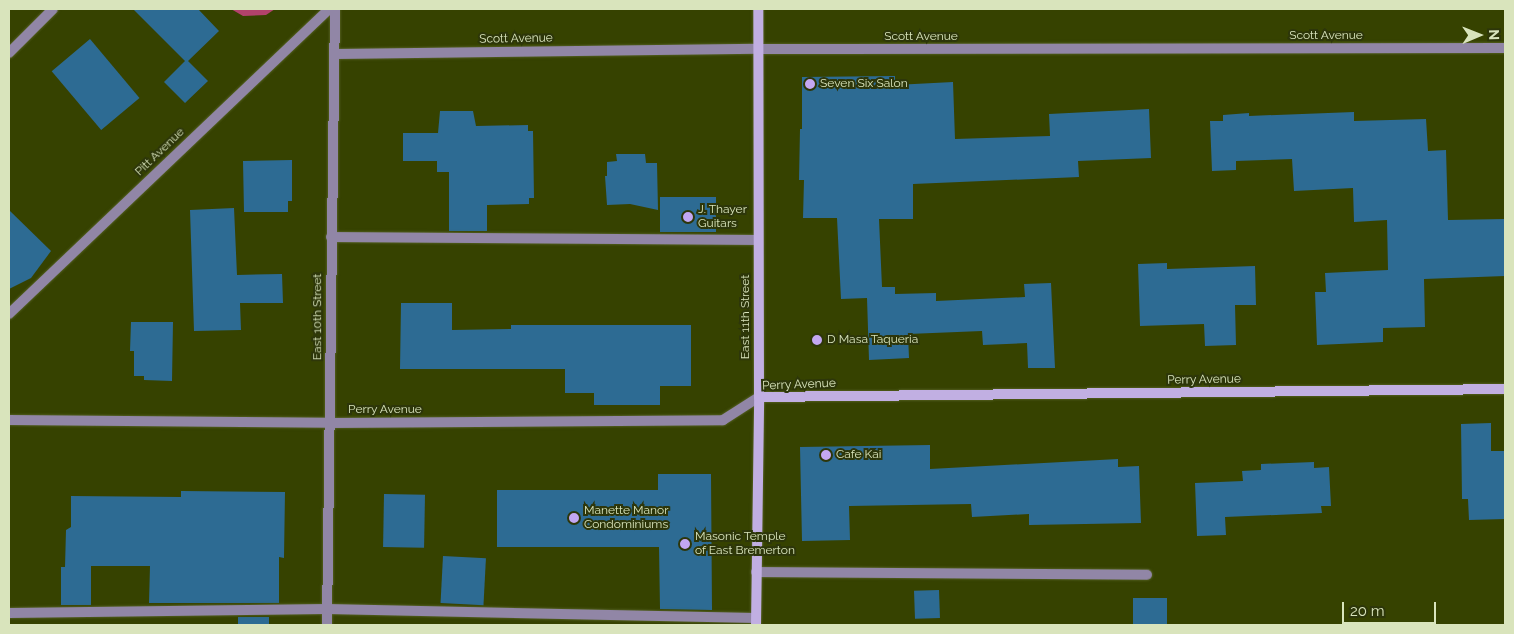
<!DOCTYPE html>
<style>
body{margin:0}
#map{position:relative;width:1514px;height:634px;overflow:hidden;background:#364200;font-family:Raleway,sans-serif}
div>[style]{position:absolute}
.forest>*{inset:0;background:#b2426b}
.building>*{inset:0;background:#2d6b93;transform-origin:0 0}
.roads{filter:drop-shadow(0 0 1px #535f22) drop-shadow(0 0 1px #535f22)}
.service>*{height:10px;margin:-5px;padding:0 5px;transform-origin:5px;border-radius:5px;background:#9186a6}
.minor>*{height:10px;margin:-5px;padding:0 5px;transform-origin:5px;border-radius:5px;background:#9186a6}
.secondary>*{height:10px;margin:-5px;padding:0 5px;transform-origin:5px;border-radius:5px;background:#c1afe2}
.dots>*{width:14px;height:14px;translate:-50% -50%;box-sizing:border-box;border:2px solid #2d360a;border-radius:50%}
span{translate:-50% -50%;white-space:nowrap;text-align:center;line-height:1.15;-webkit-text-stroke:4px #2d360a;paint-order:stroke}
.street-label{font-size:12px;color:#d9e4bc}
.poi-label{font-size:12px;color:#d9e4bc}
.left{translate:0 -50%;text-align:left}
.frame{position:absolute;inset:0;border:10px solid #d9e4bc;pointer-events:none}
.north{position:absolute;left:1454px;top:10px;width:50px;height:50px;-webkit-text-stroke:4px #2d360a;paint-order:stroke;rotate:89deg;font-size:14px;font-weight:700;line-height:20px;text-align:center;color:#d9e4bc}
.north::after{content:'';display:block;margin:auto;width:18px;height:22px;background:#d9e4bc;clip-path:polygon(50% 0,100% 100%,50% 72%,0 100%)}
.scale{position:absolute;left:1342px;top:602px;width:94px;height:22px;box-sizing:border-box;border:2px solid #d9e4bc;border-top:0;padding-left:6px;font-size:15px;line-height:18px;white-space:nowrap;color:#d9e4bc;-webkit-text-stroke:4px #2d360a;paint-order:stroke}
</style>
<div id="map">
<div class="forest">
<div style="clip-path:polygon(231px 9px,275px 9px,266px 15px,243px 16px)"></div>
</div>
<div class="building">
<div style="clip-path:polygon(133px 9px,198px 9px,219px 31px,188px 61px,208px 81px,185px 103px,164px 82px,185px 61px)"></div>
<div style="left:90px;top:39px;width:77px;height:50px;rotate:50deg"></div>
<div style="clip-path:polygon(895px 76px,895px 85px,953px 82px,955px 139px,1050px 136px,1049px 114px,1149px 109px,1151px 158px,1078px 161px,1079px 177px,913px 184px,913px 219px,879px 219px,882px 287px,895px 287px,895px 294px,936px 293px,936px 301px,1025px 297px,1024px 284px,1051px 283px,1055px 368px,1028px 368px,1027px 343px,983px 345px,982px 331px,908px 334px,909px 358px,869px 360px,867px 298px,841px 299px,837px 218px,803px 218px,804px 180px,799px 180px,800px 129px,802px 129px,802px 77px)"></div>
<div style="clip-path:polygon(440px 111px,473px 111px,476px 126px,528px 125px,528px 131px,533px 131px,534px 198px,529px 198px,529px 204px,487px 205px,487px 231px,449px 231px,449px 172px,437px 172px,437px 161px,403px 161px,403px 133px,438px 133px)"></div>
<div style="clip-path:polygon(1354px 112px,1354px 121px,1426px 119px,1428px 151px,1446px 150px,1448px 220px,1505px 219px,1505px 276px,1424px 279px,1425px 327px,1383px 328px,1383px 342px,1317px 345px,1315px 292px,1326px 292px,1325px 273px,1388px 270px,1387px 220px,1354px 222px,1353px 188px,1294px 191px,1292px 159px,1236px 161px,1236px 170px,1212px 171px,1210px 121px,1223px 121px,1223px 115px,1249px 113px,1249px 116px)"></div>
<div style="clip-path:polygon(616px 154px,645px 154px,646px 163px,657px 163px,658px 210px,630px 204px,607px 205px,605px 176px,607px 176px,607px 162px,617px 161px)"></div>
<div style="clip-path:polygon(292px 160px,292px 201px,288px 201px,288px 212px,244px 212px,243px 161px)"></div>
<div style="left:660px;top:197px;width:56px;height:35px"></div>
<div style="clip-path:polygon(234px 208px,237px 275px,282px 274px,283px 303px,240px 303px,241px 330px,194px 331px,190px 210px)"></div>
<div style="clip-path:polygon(9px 210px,51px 251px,31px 278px,9px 289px)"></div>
<div style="clip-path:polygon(1167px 263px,1167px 269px,1255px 266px,1256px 305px,1235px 305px,1236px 345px,1205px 346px,1204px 324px,1140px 326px,1138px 264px)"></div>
<div style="clip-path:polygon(401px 303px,452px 303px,452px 330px,511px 329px,511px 325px,691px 325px,691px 386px,660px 386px,660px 405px,594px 405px,594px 393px,565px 393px,565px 369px,400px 369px)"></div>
<div style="clip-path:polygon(131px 322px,173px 322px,172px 381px,144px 380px,144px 376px,134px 376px,134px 351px,130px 351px)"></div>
<div style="clip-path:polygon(1491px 423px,1491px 451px,1505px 451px,1505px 519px,1469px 520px,1468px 499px,1462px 499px,1461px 424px)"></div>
<div style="clip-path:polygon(930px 445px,930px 469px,1118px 459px,1118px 467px,1139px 466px,1141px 523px,1029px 525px,1029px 514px,972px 517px,971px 504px,849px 506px,850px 540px,802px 541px,800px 447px)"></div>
<div style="clip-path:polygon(1314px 462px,1314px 468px,1329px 467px,1331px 506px,1321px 506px,1322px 513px,1225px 517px,1226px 535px,1197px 536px,1195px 483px,1243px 481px,1242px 471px,1261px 470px,1261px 464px)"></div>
<div style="clip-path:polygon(658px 474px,711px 474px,712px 610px,660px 609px,659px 547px,497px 547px,497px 490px,658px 490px)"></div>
<div style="clip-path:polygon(181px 491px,285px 492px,284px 558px,279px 557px,279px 603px,149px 603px,150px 566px,91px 566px,91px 605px,61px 605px,61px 567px,65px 567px,66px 530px,71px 527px,71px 496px,181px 497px)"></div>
<div style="left:384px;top:494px;width:41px;height:53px;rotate:1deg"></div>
<div style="left:443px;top:556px;width:43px;height:47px;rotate:3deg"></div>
<div style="left:939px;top:590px;width:28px;height:25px;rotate:88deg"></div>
<div style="left:1167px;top:598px;width:26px;height:34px;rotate:90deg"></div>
<div style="left:238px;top:617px;width:31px;height:8px"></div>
</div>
<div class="roads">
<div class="service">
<div style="left:331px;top:237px;width:427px;rotate:0.4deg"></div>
<div style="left:756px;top:572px;width:391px;rotate:0.4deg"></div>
<div style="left:9px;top:613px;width:318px;rotate:-0.7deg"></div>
<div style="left:327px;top:609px;width:429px;rotate:1.2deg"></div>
</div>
<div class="minor">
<div style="left:9px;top:53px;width:62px;rotate:-45deg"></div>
<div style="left:336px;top:54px;width:422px;rotate:-0.7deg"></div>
<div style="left:758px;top:49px;width:747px;rotate:-0.08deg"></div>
<div style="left:9px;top:314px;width:442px;rotate:-43.6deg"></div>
<div style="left:9px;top:420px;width:321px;rotate:0.5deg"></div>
<div style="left:330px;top:423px;width:393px;rotate:-0.4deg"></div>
<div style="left:723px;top:420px;width:43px;rotate:-32.6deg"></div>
<div style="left:327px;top:625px;width:616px;rotate:-89.26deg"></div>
</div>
<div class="secondary">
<div style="left:759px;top:397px;width:746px;rotate:-0.61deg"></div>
<div style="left:756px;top:625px;width:228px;rotate:-89.2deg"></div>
<div style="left:759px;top:397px;width:388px;rotate:-90.1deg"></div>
</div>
</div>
<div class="dots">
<div style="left:810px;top:84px;background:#c3a7f2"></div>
<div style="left:688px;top:217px;background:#c3a7f2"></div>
<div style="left:817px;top:340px;background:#c3a7f2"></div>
<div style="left:826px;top:455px;background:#c3a7f2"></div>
<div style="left:574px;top:518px;background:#c3a7f2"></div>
<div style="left:685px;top:544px;background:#c3a7f2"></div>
</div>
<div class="street-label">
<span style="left:1326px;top:36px">Scott Avenue</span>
<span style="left:921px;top:37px">Scott Avenue</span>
<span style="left:516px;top:39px;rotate:-1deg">Scott Avenue</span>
<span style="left:160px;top:152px;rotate:-44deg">Pitt Avenue</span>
<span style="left:318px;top:317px;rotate:-90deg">East 10th Street</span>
<span style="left:746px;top:317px;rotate:-90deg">East 11th Street</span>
<span style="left:1204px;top:380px;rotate:-1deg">Perry Avenue</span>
<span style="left:799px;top:385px;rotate:-2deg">Perry Avenue</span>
<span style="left:385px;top:410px">Perry Avenue</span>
</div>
<div class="poi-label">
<span class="left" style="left:820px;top:84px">Seven Six Salon</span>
<span class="left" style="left:698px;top:217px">J. Thayer<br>Guitars</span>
<span class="left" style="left:827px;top:340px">D Masa Taqueria</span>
<span class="left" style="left:836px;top:455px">Cafe Kai</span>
<span class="left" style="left:584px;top:518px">Manette Manor<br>Condominiums</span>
<span class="left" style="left:695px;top:544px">Masonic Temple<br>of East Bremerton</span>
</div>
<div class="frame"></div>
<div class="north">N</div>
<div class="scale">20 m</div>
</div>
